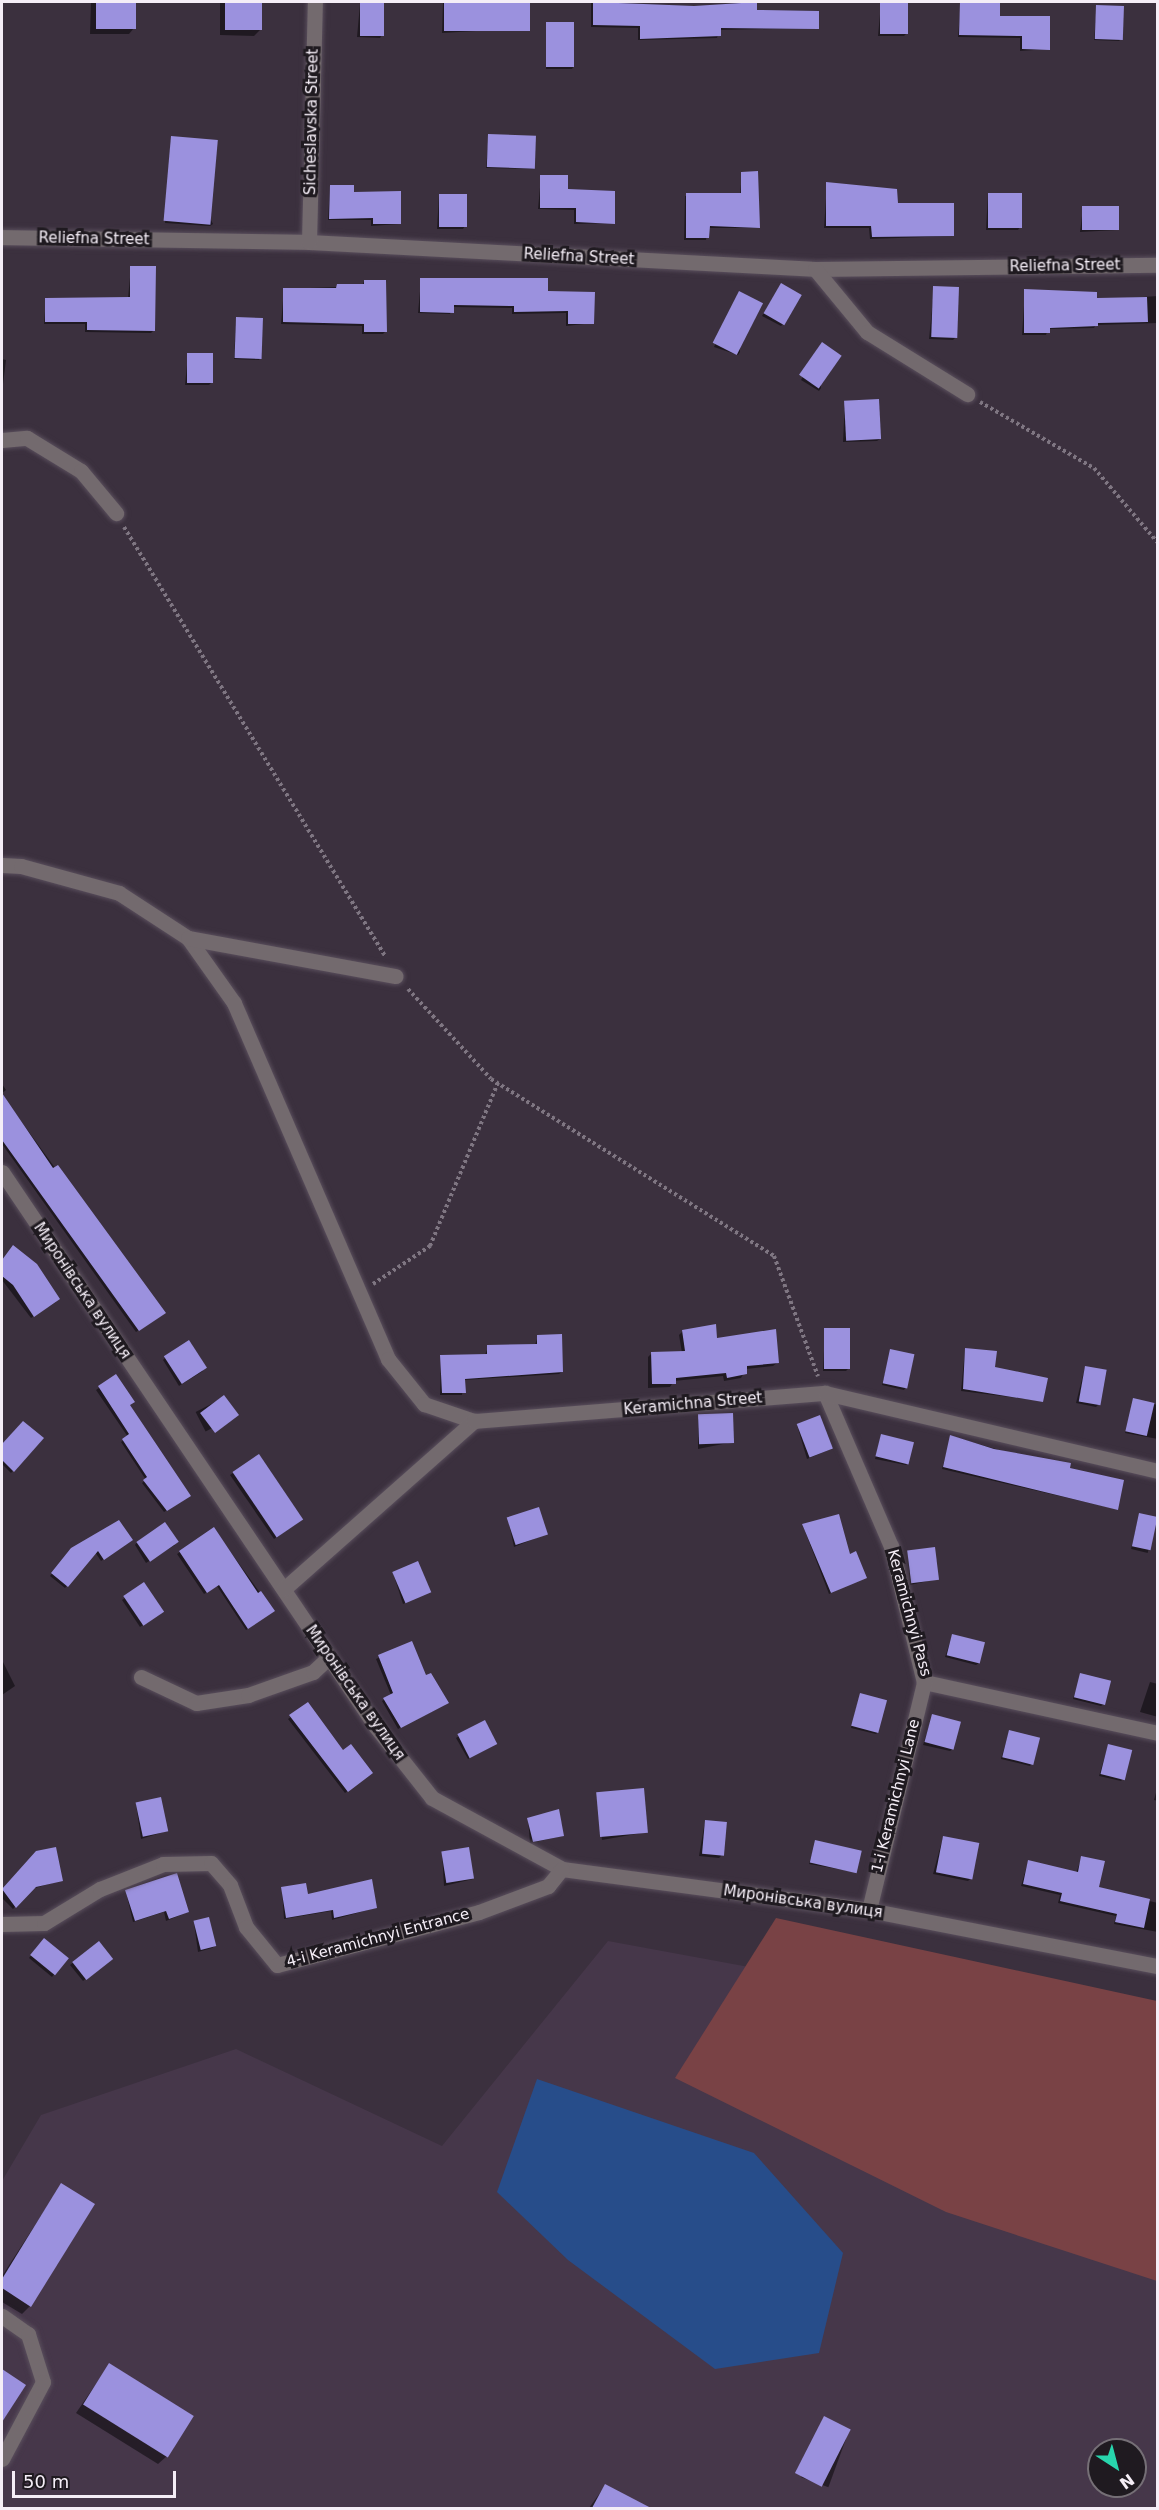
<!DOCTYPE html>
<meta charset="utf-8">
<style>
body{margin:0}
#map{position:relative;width:1159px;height:2510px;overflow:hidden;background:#3b303e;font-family:"DejaVu Sans",sans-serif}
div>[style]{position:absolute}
.built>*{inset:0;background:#46374a}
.green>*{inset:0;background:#794245}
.water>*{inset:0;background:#274d8a}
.shadow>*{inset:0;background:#0007;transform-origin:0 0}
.building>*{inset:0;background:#9b91de;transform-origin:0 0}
.path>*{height:4px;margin-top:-2px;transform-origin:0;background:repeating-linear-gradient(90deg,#7f7682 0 3px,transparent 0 6px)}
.roads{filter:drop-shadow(0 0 2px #594e5c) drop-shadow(0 0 2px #594e5c)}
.minor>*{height:15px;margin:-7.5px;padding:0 7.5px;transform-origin:7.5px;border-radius:7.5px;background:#736a6e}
span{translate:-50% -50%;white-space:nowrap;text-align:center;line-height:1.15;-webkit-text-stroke:6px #1f1a20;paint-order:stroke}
.street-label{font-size:15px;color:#f5eef7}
.frame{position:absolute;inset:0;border:3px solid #f5eef7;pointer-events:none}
.north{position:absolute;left:1087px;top:2438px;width:60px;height:60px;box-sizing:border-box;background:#1f1a20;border:2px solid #756f76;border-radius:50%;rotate:144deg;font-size:16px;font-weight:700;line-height:24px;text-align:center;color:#f5eef7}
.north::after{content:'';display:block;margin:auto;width:21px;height:27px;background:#28d5ad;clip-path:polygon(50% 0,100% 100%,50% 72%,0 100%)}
.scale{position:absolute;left:12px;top:2471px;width:164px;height:27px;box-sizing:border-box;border:3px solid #f5eef7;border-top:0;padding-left:8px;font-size:18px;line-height:21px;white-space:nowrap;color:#f5eef7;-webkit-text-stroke:4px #1f1a20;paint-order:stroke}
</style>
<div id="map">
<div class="built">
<div style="clip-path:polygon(evenodd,608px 1941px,1157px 2042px,1157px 2508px,2px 2508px,2px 2181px,41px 2115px,236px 2049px,442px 2146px,608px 1941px,1099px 2450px,1135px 2450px,1135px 2486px,1099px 2486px,1099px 2450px)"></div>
</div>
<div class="green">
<div style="clip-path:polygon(776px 1918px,1157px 2001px,1157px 2281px,946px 2212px,675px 2078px)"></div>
</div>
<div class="water">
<div style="clip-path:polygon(537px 2079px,754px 2153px,843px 2253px,819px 2353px,715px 2369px,568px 2260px,497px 2192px)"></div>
</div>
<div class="shadow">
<div style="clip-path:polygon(91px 2px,135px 2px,134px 28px,129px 34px,90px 34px)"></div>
<div style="clip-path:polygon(220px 2px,260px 2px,260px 30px,254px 36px,220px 35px)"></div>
<div style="clip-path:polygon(443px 2px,528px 2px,528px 28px,442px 33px)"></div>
<div style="clip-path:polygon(591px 2px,619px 2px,619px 6px,694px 7px,756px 2px,756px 12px,818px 28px,720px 30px,717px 38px,638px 40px,638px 28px,591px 27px)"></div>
<div style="clip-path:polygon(961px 2px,1048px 49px,1020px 51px,1020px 38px,958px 37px)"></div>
<div style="clip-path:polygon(881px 3px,906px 34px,904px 36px,878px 36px)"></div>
<div style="clip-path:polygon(360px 4px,382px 35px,380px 38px,357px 37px)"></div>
<div style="clip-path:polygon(1097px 7px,1122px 38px,1119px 41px,1094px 40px)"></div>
<div style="clip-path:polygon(547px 23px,574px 66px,572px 69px,546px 69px)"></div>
<div style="clip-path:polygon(489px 135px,534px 169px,486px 168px)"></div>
<div style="clip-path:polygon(171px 138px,213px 224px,210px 226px,165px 223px)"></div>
<div style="clip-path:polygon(742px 173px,759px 228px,708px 228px,706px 240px,684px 240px,685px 196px,740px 195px)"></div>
<div style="clip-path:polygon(541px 176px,566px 190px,613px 223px,574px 224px,574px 210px,538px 209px)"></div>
<div style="clip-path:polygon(827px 184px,897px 205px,953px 236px,870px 239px,869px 228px,824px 228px)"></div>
<div style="clip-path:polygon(330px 187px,353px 193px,399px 224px,371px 226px,371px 220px,328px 220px)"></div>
<div style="left:1158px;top:191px;width:33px;height:2px;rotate:90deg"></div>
<div style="clip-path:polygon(988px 194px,1020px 227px,1018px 230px,986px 230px)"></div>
<div style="clip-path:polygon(439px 195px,465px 226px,463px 229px,437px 229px)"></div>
<div style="clip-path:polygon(1083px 208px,1117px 230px,1080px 232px)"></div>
<div style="clip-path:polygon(131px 267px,154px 330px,151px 333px,85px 332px,85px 324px,44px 324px,46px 299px,128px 298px)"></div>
<div style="clip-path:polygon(2px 271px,3px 314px,2px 316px)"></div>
<div style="clip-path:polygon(421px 280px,546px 293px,593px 323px,566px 326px,566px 313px,512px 314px,512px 308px,453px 307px,450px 314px,418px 313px)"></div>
<div style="clip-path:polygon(364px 281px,385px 332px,383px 334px,362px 334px,362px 326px,281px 324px,284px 289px,362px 286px)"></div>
<div style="clip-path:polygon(779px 288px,783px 324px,781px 326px,762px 316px)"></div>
<div style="clip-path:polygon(934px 290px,956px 337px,953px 340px,929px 339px)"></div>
<div style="clip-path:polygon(1025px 291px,1096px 300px,1158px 296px,1158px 323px,1096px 325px,1094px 328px,1048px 329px,1046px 335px,1022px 335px)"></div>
<div style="clip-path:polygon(739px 293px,740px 352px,738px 355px,714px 347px)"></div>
<div style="clip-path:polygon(236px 319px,261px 357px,259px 360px,234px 359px)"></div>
<div style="clip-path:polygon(820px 346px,821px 388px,819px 391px,801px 380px)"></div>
<div style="clip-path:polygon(188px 355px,211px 383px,209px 385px,185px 385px)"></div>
<div style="clip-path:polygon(2px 359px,6px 360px,2px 392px)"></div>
<div style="clip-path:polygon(845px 401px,880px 439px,877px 441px,843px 442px)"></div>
<div style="clip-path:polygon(2px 1084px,6px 1090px,2px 1093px)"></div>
<div style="clip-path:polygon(2px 1095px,162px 1315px,136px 1332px,2px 1144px)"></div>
<div style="clip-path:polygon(14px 1247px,56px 1302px,31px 1318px,2px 1280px,2px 1261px)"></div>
<div style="clip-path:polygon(825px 1330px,849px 1368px,846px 1371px,823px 1371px)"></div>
<div style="clip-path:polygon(683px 1331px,716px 1340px,777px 1363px,773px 1366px,746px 1369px,741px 1378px,724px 1381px,723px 1376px,674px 1381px,670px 1387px,648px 1388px,648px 1357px,652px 1353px,682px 1353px,679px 1335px)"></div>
<div style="clip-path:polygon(538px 1336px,562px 1372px,559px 1374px,464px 1380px,462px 1395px,440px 1395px,441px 1356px,485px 1355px,488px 1347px,535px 1345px)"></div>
<div style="clip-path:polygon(965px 1350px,993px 1368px,1042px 1401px,961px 1391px)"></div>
<div style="clip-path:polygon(891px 1351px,906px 1387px,904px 1390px,882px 1385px)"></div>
<div style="clip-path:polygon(165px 1358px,203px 1371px,179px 1386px,163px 1360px)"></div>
<div style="clip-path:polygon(1085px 1367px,1098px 1405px,1096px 1407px,1076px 1403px)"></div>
<div style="clip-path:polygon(116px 1376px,129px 1405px,187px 1498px,164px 1512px,142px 1483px,146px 1480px,121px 1442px,128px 1437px,96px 1390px)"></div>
<div style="left:225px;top:1397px;width:22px;height:33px;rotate:63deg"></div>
<div style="clip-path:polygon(1134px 1400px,1158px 1405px,1158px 1439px,1125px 1433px)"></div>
<div style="clip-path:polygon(698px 1419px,733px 1442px,698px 1449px)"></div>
<div style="clip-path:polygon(23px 1423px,42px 1438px,11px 1473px,2px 1464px,2px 1446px)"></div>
<div style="clip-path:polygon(797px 1425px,831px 1449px,807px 1459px)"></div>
<div style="clip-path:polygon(881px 1436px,908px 1463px,906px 1465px,875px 1459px)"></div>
<div style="clip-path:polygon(951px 1436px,1068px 1470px,1116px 1509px,942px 1469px)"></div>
<div style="clip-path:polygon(233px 1473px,299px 1522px,274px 1539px,230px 1475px)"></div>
<div style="left:1139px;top:1515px;width:17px;height:35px;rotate:13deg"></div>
<div style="clip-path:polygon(508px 1519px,546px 1534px,514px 1547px)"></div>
<div style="clip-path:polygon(803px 1526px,849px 1556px,865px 1577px,829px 1594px)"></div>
<div style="clip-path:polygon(214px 1529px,273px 1611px,246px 1630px,217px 1586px,204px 1594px,177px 1554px)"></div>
<div style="clip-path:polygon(129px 1542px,101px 1561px,95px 1552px,65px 1588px,50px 1576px,69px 1552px)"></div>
<div style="clip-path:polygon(137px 1542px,175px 1545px,146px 1563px,135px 1545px)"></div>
<div style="clip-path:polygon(908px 1553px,937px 1579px,910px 1585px)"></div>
<div style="clip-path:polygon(393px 1573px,429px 1592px,403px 1604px)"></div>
<div style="clip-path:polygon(144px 1584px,160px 1614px,140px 1627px,122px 1600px)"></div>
<div style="clip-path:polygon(952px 1636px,979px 1663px,976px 1665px,945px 1657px)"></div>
<div style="clip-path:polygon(411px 1643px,425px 1678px,445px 1705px,398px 1729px,382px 1701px,391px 1695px,376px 1659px)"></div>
<div style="clip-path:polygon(2px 1660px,15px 1686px,2px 1695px)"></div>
<div style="clip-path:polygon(1081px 1675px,1104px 1704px,1101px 1706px,1073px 1699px)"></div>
<div style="clip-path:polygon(1150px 1682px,1158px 1684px,1158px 1717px,1140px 1712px)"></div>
<div style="clip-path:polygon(860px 1695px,878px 1732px,876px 1734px,851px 1728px)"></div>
<div style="clip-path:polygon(308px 1704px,343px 1752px,369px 1775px,345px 1793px,288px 1719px)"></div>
<div style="clip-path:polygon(932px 1716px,953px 1749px,950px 1751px,923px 1745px)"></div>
<div style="clip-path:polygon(1009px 1732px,1032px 1763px,1030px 1766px,1001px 1759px)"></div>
<div style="clip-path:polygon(459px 1736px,493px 1746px,468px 1759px,456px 1738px)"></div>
<div style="clip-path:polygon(1108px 1746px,1123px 1779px,1121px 1781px,1099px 1776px)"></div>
<div style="clip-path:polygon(1158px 1785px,1158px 1801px,1154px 1800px)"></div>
<div style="clip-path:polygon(597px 1796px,647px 1832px,602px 1840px)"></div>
<div style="clip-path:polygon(136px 1804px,167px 1831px,141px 1839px)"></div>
<div style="clip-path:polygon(528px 1819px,563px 1836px,530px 1843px)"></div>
<div style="clip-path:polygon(705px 1821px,721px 1856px,719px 1858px,699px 1856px)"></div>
<div style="clip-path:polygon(943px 1837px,970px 1879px,968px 1881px,933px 1874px)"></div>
<div style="clip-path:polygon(816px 1842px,855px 1872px,809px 1864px)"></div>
<div style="clip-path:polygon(37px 1853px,62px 1880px,32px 1889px,13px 1909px,2px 1898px,2px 1891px)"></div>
<div style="clip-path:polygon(442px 1853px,473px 1879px,444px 1886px)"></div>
<div style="clip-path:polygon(1082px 1857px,1097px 1889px,1158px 1903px,1158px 1932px,1114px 1924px,1116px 1916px,1058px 1903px,1060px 1895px,1021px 1886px,1028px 1862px,1076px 1873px)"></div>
<div style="clip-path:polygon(282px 1889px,306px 1896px,375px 1908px,332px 1920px,331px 1911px,284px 1919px)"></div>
<div style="clip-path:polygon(126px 1892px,188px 1912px,166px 1921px,164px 1912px,133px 1922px)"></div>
<div style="clip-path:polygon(194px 1923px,215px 1946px,212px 1948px,198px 1952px)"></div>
<div style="clip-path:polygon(41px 1943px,66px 1959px,52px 1977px,29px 1958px)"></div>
<div style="clip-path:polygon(99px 1943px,108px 1961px,83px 1981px,70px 1965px)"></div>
<div style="clip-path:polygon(61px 2185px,30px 2306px,22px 2314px,2px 2302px,2px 2276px)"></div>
<div style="clip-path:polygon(109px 2365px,167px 2456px,158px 2464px,76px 2413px)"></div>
<div style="clip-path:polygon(2px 2371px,24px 2385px,2px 2419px)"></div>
<div style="left:822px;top:2420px;width:29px;height:61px;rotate:20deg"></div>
<div style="clip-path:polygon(605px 2486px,637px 2503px,634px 2508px,589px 2508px)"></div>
</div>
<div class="building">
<div style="left:96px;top:2px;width:40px;height:27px"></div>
<div style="left:225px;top:2px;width:37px;height:28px"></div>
<div style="left:444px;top:2px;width:86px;height:29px"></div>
<div style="clip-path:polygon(593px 2px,694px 6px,757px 2px,757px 10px,819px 11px,819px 29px,721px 28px,721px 36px,640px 39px,640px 26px,593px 25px)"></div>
<div style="left:880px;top:2px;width:28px;height:32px"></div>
<div style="clip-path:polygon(960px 2px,1000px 2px,1000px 16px,1050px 16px,1050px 50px,1022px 49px,1022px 36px,959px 35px)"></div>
<div style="left:360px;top:3px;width:24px;height:33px"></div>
<div style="left:1096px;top:5px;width:28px;height:34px;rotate:2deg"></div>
<div style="left:546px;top:22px;width:28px;height:45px"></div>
<div style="left:488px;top:134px;width:48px;height:33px;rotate:2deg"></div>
<div style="left:171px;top:136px;width:47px;height:85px;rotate:5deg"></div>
<div style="clip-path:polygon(758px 171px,760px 228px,710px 226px,709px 238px,686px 238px,686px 193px,741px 193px,741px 172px)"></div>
<div style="clip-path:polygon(540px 175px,568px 175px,568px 189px,615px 191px,615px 224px,576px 222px,576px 208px,540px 208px)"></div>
<div style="clip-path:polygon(826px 182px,897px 189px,898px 203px,954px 203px,954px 236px,872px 237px,871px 226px,826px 226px)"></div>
<div style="clip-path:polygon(330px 185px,354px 185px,354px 192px,401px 191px,401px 224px,373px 224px,373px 218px,329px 219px)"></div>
<div style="left:988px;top:193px;width:34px;height:35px"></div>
<div style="left:439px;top:194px;width:28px;height:33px"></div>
<div style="left:1082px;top:206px;width:37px;height:24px"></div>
<div style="clip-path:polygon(130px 266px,156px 266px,155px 331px,87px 330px,87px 322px,45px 322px,45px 298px,130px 297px)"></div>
<div style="clip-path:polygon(420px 278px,548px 278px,548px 291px,595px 292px,594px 324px,568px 324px,568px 311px,514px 312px,514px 306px,454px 305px,454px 313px,420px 312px)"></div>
<div style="clip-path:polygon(364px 280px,386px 280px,387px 332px,364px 332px,364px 324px,283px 322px,283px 288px,336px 288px,337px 284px,364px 284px)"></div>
<div style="left:781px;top:283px;width:24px;height:35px;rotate:30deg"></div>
<div style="left:959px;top:287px;width:51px;height:26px;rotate:92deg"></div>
<div style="clip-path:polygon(1024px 289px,1097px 292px,1097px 298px,1147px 297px,1148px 322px,1098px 323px,1098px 326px,1050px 328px,1050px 333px,1024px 333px)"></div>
<div style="left:739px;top:291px;width:27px;height:58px;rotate:27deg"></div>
<div style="left:236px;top:317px;width:27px;height:41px;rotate:2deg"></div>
<div style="left:822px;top:342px;width:24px;height:40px;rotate:35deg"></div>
<div style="left:187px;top:353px;width:26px;height:30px"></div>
<div style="left:879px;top:399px;width:40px;height:35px;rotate:87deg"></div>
<div style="clip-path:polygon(2px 1093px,53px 1168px,58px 1165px,166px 1313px,139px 1331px,2px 1140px)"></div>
<div style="clip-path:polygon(13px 1245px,37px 1264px,60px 1299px,34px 1317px,13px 1285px,2px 1276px,2px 1260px)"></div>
<div style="clip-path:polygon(716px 1324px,717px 1338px,776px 1329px,779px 1363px,747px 1366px,747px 1374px,727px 1378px,726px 1373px,676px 1378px,676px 1384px,652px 1384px,651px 1352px,685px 1351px,682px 1330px)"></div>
<div style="left:850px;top:1328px;width:41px;height:26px;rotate:90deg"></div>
<div style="clip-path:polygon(562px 1334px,563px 1372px,465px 1379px,466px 1393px,442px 1393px,440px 1355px,487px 1354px,487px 1345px,537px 1344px,537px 1335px)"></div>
<div style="left:189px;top:1340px;width:33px;height:30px;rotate:57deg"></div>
<div style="clip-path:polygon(965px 1348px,997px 1351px,995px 1367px,1048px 1378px,1043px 1402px,963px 1389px)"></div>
<div style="left:890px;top:1349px;width:25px;height:35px;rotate:12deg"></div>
<div style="left:1085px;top:1366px;width:22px;height:36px;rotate:10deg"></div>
<div style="clip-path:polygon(116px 1374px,135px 1402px,130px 1405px,191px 1496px,167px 1511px,143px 1480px,147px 1477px,122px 1439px,129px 1434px,98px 1386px)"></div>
<div style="left:224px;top:1395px;width:25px;height:30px;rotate:53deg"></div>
<div style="left:1133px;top:1398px;width:22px;height:34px;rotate:13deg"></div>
<div style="left:733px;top:1413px;width:30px;height:35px;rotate:88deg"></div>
<div style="left:820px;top:1415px;width:36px;height:25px;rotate:69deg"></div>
<div style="clip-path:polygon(23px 1421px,44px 1438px,14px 1472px,2px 1460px,2px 1444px)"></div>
<div style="left:881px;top:1434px;width:34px;height:23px;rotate:14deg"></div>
<div style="clip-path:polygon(950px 1435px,994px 1449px,1071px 1463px,1070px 1468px,1124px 1480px,1118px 1510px,943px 1467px)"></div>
<div style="left:259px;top:1454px;width:79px;height:32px;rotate:56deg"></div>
<div style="left:539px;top:1507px;width:29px;height:34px;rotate:72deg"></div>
<div style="left:1139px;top:1513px;width:19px;height:34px;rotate:12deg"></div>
<div style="clip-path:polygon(839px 1514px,850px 1554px,856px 1551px,867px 1578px,831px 1593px,802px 1524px)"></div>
<div style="clip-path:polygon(119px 1520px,133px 1540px,104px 1560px,98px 1551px,68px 1587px,51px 1573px,71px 1548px)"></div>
<div style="left:165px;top:1522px;width:24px;height:35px;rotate:55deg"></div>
<div style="clip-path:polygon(214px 1527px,258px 1593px,261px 1591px,275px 1611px,248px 1629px,219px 1585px,207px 1593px,179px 1551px)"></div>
<div style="left:935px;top:1547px;width:33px;height:28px;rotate:83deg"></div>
<div style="left:418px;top:1561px;width:34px;height:28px;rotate:67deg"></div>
<div style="left:144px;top:1582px;width:36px;height:25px;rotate:56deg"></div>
<div style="left:952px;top:1634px;width:34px;height:22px;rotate:14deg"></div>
<div style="clip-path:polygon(412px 1641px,426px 1675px,431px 1673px,449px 1703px,401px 1728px,383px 1698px,393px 1693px,378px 1655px)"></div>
<div style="left:1080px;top:1673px;width:32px;height:25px;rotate:14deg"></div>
<div style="left:860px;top:1693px;width:28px;height:34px;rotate:15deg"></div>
<div style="clip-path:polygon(308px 1702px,343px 1750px,351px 1744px,373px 1773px,348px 1792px,289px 1715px)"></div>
<div style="left:932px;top:1714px;width:30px;height:29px;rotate:15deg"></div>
<div style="left:485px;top:1720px;width:27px;height:31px;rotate:63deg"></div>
<div style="left:1009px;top:1730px;width:32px;height:28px;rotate:14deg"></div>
<div style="left:1108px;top:1744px;width:25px;height:31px;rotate:14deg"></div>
<div style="left:644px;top:1788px;width:45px;height:48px;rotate:85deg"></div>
<div style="left:161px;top:1797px;width:35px;height:26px;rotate:78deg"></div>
<div style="clip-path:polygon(559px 1809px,564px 1836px,533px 1842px,527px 1818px)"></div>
<div style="left:705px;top:1820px;width:22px;height:34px;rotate:5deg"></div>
<div style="left:943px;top:1836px;width:37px;height:37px;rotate:11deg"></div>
<div style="left:815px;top:1840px;width:48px;height:23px;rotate:13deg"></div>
<div style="clip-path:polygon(56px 1847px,63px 1881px,36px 1887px,16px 1908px,2px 1889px,36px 1851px)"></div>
<div style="left:469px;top:1847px;width:32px;height:28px;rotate:81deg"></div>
<div style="clip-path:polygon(1081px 1856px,1105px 1861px,1099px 1887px,1150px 1899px,1144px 1928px,1115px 1922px,1117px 1914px,1060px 1901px,1062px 1893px,1023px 1884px,1028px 1860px,1078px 1872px)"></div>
<div style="clip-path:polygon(177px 1873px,189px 1912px,169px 1919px,166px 1911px,135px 1921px,125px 1890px)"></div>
<div style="clip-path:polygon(372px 1879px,377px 1908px,334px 1918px,333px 1910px,286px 1918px,281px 1887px,306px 1883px,308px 1894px)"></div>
<div style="left:209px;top:1917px;width:30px;height:16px;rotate:76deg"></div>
<div style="left:44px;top:1938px;width:32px;height:22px;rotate:39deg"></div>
<div style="left:99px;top:1941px;width:23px;height:34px;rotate:52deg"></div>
<div style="clip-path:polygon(61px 2183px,95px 2204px,31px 2307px,2px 2288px,2px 2279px)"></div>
<div style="left:109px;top:2363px;width:100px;height:49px;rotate:32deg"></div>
<div style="clip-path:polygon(2px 2369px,26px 2385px,2px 2422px)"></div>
<div style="left:824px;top:2416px;width:30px;height:64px;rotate:27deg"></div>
<div style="clip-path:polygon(605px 2484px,651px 2508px,592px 2508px)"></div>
</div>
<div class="path">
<div style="left:980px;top:402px;width:132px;rotate:30.1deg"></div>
<div style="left:1094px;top:468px;width:99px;rotate:49.5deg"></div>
<div style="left:124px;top:527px;width:502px;rotate:58.68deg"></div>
<div style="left:408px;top:989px;width:122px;rotate:47.3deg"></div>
<div style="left:491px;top:1079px;width:334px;rotate:32deg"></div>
<div style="left:774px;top:1256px;width:128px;rotate:69.9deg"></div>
<div style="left:373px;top:1284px;width:69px;rotate:-33.7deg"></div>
<div style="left:430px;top:1246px;width:177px;rotate:-67.4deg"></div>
</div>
<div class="roads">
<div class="minor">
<div style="left:2px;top:237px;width:307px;rotate:0.9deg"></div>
<div style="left:309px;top:242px;width:507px;rotate:3.05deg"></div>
<div style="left:815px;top:269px;width:343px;rotate:-0.7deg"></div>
<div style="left:309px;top:242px;width:240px;rotate:-88.6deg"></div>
<div style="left:815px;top:269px;width:82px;rotate:50.5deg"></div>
<div style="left:867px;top:332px;width:118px;rotate:31.8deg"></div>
<div style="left:2px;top:440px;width:25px;rotate:-5deg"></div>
<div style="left:27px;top:438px;width:63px;rotate:31.4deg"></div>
<div style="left:81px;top:471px;width:55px;rotate:50.2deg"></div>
<div style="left:2px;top:865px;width:19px;rotate:3deg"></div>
<div style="left:21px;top:866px;width:102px;rotate:15.4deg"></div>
<div style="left:119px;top:893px;width:82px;rotate:33.1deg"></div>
<div style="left:188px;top:938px;width:80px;rotate:54.7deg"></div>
<div style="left:234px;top:1003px;width:388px;rotate:66.6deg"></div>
<div style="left:388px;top:1359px;width:58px;rotate:51.3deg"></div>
<div style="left:424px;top:1404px;width:53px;rotate:18.8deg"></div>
<div style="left:188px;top:938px;width:211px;rotate:10.4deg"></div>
<div style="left:2px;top:1172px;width:669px;rotate:56.02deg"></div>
<div style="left:376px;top:1727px;width:90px;rotate:51.7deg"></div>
<div style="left:432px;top:1798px;width:148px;rotate:28.6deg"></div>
<div style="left:562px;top:1869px;width:310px;rotate:7.6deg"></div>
<div style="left:869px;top:1910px;width:294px;rotate:11deg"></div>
<div style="left:825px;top:1393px;width:167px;rotate:66.7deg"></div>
<div style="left:891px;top:1546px;width:140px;rotate:76.4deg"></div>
<div style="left:924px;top:1682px;width:239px;rotate:12.3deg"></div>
<div style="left:284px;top:1589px;width:254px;rotate:-41.5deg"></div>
<div style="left:474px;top:1421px;width:352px;rotate:-4.6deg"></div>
<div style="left:825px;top:1393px;width:342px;rotate:13.2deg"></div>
<div style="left:141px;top:1677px;width:61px;rotate:25.3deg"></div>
<div style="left:196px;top:1703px;width:53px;rotate:-8.7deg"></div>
<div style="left:248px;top:1695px;width:69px;rotate:-19.5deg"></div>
<div style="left:313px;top:1672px;width:22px;rotate:-43deg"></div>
<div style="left:869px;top:1910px;width:235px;rotate:-76.4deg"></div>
<div style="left:2px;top:1924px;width:42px;rotate:-1.4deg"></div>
<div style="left:44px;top:1923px;width:66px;rotate:-31.3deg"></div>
<div style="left:100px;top:1889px;width:68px;rotate:-21.6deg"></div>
<div style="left:163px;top:1864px;width:48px;rotate:-1.2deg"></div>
<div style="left:211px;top:1863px;width:29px;rotate:49deg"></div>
<div style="left:230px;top:1885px;width:45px;rotate:69.1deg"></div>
<div style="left:246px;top:1927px;width:49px;rotate:50.8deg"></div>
<div style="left:277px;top:1965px;width:209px;rotate:-14.7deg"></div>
<div style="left:479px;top:1912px;width:74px;rotate:-20.6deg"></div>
<div style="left:548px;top:1886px;width:22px;rotate:-51deg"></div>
<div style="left:2px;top:2316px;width:32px;rotate:35deg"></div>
<div style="left:28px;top:2334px;width:50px;rotate:72.6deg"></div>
<div style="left:43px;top:2382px;width:87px;rotate:118deg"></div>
</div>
</div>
<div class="street-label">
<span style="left:312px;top:122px;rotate:-89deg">Sicheslavska Street</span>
<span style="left:94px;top:239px;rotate:1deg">Reliefna Street</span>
<span style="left:579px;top:257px;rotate:3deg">Reliefna Street</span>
<span style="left:1065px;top:266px;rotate:-1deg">Reliefna Street</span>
<span style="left:82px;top:1291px;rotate:56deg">Миронівська вулиця</span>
<span style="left:693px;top:1404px;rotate:-5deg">Keramichna Street</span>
<span style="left:909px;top:1613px;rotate:75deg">Keramichnyi Pass</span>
<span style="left:355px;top:1693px;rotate:55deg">Миронівська вулиця</span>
<span style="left:896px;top:1796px;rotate:-76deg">1-i Keramichnyi Lane</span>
<span style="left:803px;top:1902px;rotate:8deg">Миронівська вулиця</span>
<span style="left:378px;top:1938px;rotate:-15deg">4-i Keramichnyi Entrance</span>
</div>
<div class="frame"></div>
<div class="north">N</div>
<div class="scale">50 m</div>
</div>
